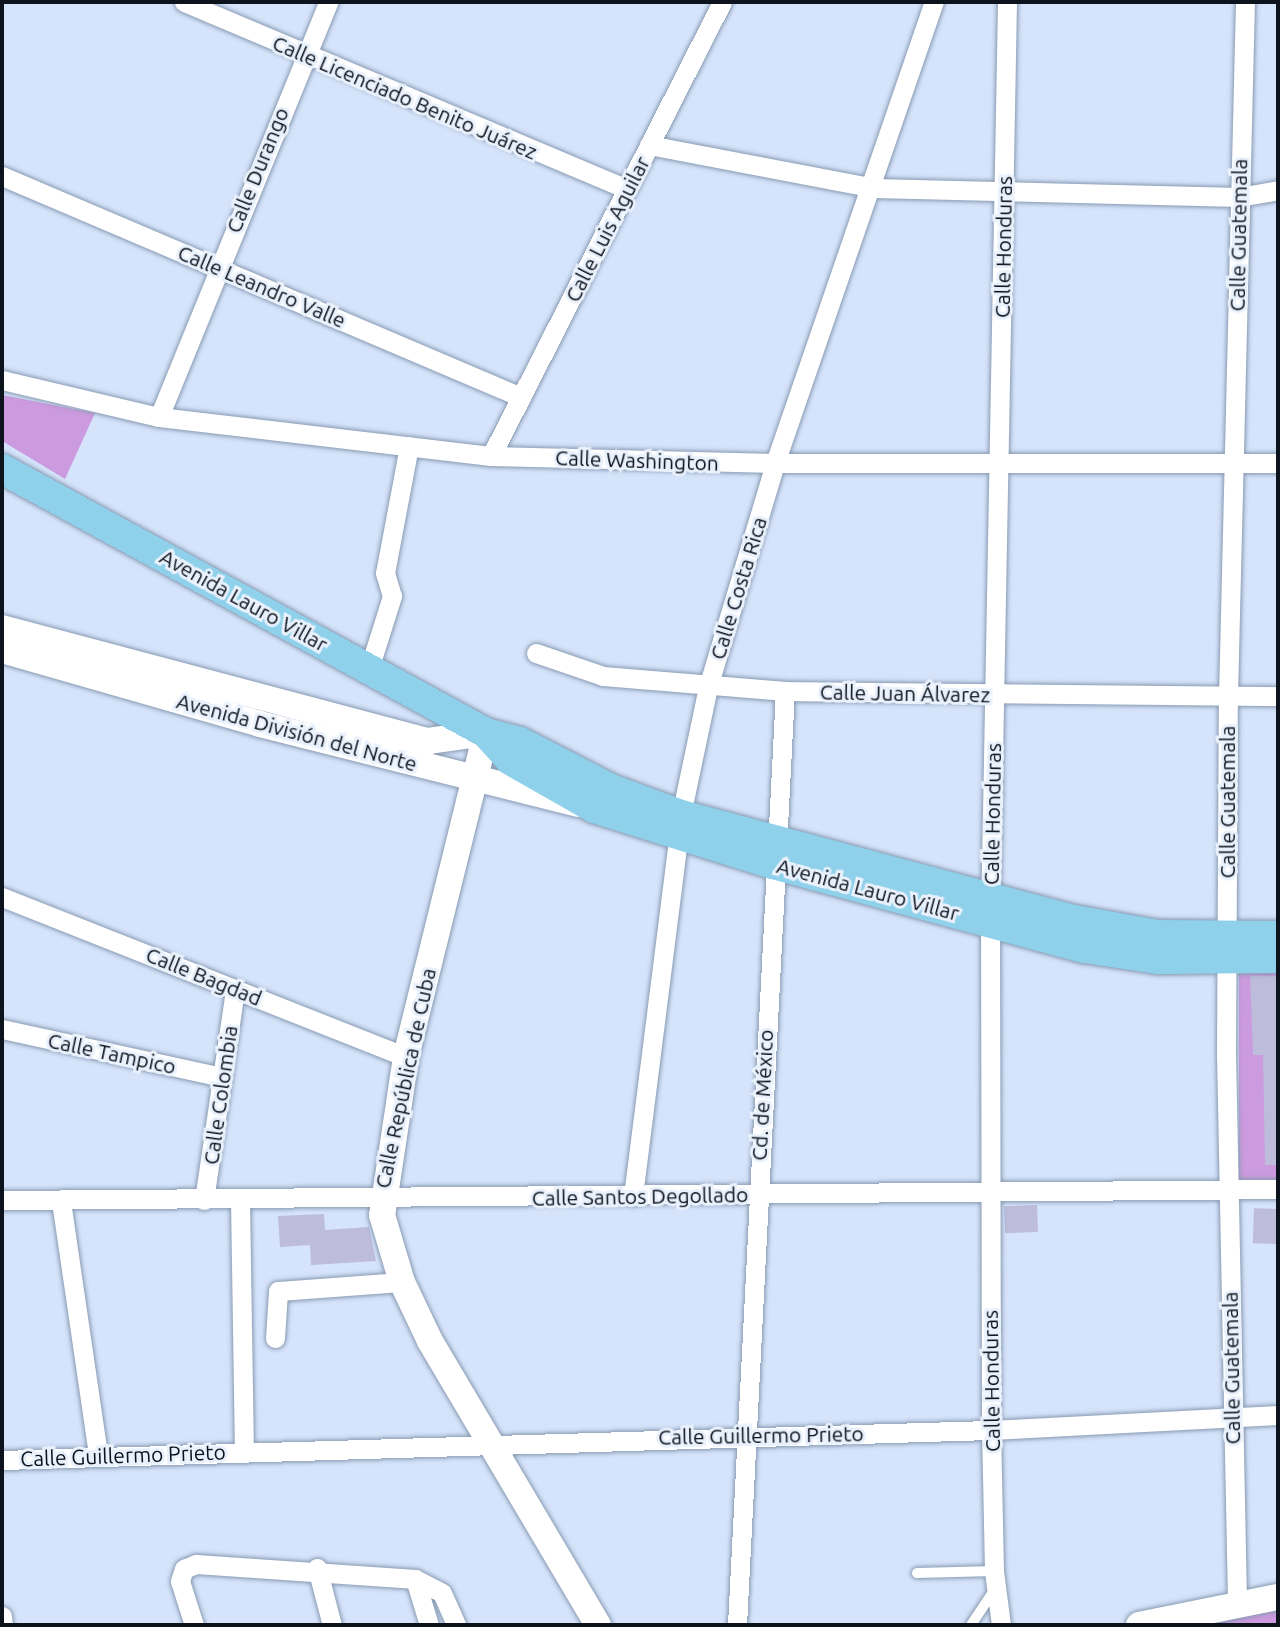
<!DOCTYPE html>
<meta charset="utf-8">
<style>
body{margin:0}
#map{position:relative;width:1280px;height:1627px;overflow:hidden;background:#d5e4fa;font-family:Ubuntu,sans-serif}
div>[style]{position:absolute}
.green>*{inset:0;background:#cc9ade;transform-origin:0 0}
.building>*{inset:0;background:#bdbcdb;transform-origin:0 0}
.roads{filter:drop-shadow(0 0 2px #889ab3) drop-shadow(0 0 2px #889ab3)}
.lane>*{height:10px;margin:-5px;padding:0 5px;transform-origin:5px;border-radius:5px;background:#fff}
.street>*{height:19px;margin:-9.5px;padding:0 9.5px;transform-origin:9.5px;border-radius:9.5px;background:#fff}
.secondary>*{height:26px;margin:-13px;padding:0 13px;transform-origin:13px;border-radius:13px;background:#fff}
.primary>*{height:30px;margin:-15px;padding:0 15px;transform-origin:15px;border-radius:15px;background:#8fd1eb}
span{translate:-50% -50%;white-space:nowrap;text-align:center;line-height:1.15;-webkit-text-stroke:6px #e9f1fc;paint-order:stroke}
.street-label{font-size:21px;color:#0d131c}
.frame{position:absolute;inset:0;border:4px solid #0d131c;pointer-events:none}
</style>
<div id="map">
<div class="green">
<div style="clip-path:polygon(2px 395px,95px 413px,65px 479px,2px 441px)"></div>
<div style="left:1239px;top:966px;width:39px;height:216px"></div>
<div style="clip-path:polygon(1278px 1608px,1278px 1625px,1178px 1625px)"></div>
</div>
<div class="building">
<div style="clip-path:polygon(1278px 976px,1278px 1165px,1265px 1165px,1263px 1055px,1253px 1055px,1250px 976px)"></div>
<div style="left:1037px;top:1205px;width:27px;height:33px;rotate:88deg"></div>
<div style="left:1278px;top:1209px;width:35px;height:24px;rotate:92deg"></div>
<div style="clip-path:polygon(324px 1214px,325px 1230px,369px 1227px,376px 1261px,311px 1265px,310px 1245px,280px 1247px,278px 1216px)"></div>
</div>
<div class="roads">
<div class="lane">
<div style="left:917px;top:1573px;width:77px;rotate:-1.5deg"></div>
<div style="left:971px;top:1625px;width:43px;rotate:-56.3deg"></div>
</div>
<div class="street">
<div style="left:184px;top:2px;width:481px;rotate:22.9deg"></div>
<div style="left:649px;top:145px;width:229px;rotate:10.8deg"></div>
<div style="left:874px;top:188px;width:365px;rotate:1.4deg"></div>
<div style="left:1239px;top:197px;width:40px;rotate:-10deg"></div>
<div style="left:2px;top:176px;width:564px;rotate:23.07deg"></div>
<div style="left:2px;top:380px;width:161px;rotate:13.3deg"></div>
<div style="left:159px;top:417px;width:334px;rotate:6.7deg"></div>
<div style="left:491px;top:456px;width:284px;rotate:1.4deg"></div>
<div style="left:775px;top:463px;width:503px"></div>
<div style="left:159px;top:417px;width:448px;rotate:-67.8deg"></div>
<div style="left:491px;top:456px;width:509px;rotate:-63.03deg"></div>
<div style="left:536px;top:653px;width:71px;rotate:18.9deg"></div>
<div style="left:603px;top:676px;width:183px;rotate:4.7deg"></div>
<div style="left:785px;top:691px;width:493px;rotate:0.6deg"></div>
<div style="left:369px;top:669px;width:77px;rotate:-72.5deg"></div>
<div style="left:392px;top:596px;width:24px;rotate:-107deg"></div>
<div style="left:385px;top:573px;width:129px;rotate:-79.3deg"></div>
<div style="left:2px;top:897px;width:435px;rotate:21.6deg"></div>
<div style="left:2px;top:1029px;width:225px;rotate:12.3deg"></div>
<div style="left:633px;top:1196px;width:384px;rotate:-82.8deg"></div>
<div style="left:681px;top:815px;width:131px;rotate:-78.1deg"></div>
<div style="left:708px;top:687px;width:234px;rotate:-73.3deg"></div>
<div style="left:775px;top:463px;width:488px;rotate:-71deg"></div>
<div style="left:2px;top:1200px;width:1276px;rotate:-0.49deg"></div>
<div style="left:204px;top:1200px;width:213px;rotate:-81.6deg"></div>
<div style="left:240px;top:1200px;width:250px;rotate:89.1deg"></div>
<div style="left:61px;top:1201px;width:256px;rotate:81.7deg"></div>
<div style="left:275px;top:1338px;width:47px;rotate:-86.3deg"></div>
<div style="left:278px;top:1291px;width:124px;rotate:-4.2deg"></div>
<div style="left:2px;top:1460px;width:989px;rotate:-1.74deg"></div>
<div style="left:991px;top:1430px;width:287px;rotate:-3deg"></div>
<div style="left:317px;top:1568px;width:59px;rotate:75.3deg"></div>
<div style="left:415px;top:1579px;width:48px;rotate:73.1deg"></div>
<div style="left:1237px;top:1601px;width:547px;rotate:-91.15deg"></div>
<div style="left:1226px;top:1054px;width:358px;rotate:-89.7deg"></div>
<div style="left:1228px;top:696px;width:694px;rotate:-88.6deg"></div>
<div style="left:2px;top:1616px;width:9px;rotate:84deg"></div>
<div style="left:194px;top:1625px;width:46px;rotate:-107.7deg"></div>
<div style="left:180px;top:1581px;width:13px;rotate:-72deg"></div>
<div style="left:184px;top:1569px;width:13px;rotate:-23deg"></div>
<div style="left:196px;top:1564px;width:220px;rotate:3.9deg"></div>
<div style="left:415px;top:1579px;width:30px;rotate:27deg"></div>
<div style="left:442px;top:1593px;width:35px;rotate:66deg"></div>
<div style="left:737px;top:1625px;width:935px;rotate:-87.06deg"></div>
<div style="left:1001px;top:1625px;width:54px;rotate:-97.4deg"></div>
<div style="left:994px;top:1571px;width:141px;rotate:-91.2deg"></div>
<div style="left:991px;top:1430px;width:509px;rotate:-90.11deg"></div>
<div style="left:990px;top:921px;width:919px;rotate:-88.94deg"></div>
</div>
<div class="secondary">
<div style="left:2px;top:628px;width:441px;rotate:14.9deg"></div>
<div style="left:428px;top:741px;width:59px;rotate:-7.9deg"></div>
<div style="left:486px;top:733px;width:334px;rotate:103.9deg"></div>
<div style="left:406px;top:1057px;width:160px;rotate:98.6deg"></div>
<div style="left:382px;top:1215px;width:70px;rotate:73.4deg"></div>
<div style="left:402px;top:1282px;width:65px;rotate:64.6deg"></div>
<div style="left:430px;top:1341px;width:330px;rotate:59.4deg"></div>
<div style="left:2px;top:650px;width:268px;rotate:16deg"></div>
<div style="left:260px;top:724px;width:328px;rotate:14.1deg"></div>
<div style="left:1139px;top:1625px;width:142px;rotate:-11.4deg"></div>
</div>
<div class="primary">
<div style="left:2px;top:469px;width:551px;rotate:28.61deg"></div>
<div style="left:486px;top:733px;width:35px;rotate:15deg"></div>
<div style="left:520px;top:742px;width:102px;rotate:27.3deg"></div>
<div style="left:611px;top:789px;width:75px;rotate:20.4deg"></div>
<div style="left:681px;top:815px;width:407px;rotate:15deg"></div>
<div style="left:1074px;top:920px;width:85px;rotate:10.1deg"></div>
<div style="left:1158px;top:935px;width:120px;rotate:0.5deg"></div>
<div style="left:486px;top:733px;width:36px;rotate:48deg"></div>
<div style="left:510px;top:760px;width:97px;rotate:29.7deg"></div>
<div style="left:594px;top:808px;width:188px;rotate:17.4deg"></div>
<div style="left:773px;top:864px;width:323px;rotate:15.1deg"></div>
<div style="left:1085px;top:948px;width:73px;rotate:8.7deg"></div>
<div style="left:1157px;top:959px;width:121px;rotate:-0.5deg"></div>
</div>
</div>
<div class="street-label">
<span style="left:405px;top:97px;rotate:23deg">Calle Licenciado Benito Juárez</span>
<span style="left:257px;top:170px;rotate:-68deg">Calle Durango</span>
<span style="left:607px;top:229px;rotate:-63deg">Calle Luis Aguilar</span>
<span style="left:1238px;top:235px;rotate:-89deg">Calle Guatemala</span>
<span style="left:1003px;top:247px;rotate:-89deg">Calle Honduras</span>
<span style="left:262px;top:286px;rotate:23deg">Calle Leandro Valle</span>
<span style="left:637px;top:460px;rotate:2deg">Calle Washington</span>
<span style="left:738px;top:588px;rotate:-73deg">Calle Costa Rica</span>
<span style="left:244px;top:600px;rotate:29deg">Avenida Lauro Villar</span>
<span style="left:905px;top:693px;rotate:1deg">Calle Juan Álvarez</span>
<span style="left:297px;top:732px;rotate:15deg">Avenida División del Norte</span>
<span style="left:1227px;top:802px;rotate:-90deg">Calle Guatemala</span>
<span style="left:992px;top:814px;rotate:-89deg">Calle Honduras</span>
<span style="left:868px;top:889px;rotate:15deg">Avenida Lauro Villar</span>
<span style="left:204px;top:976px;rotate:22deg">Calle Bagdad</span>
<span style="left:112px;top:1053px;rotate:12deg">Calle Tampico</span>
<span style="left:405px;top:1078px;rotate:-78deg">Calle República de Cuba</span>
<span style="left:220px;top:1095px;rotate:-82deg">Calle Colombia</span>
<span style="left:762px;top:1095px;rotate:-87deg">Cd. de México</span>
<span style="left:640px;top:1196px;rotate:-1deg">Calle Santos Degollado</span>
<span style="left:1231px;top:1368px;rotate:-91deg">Calle Guatemala</span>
<span style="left:991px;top:1381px;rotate:-91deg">Calle Honduras</span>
<span style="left:761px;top:1435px;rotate:-1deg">Calle Guillermo Prieto</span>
<span style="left:123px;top:1455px;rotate:-2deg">Calle Guillermo Prieto</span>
</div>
<div class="frame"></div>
</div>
